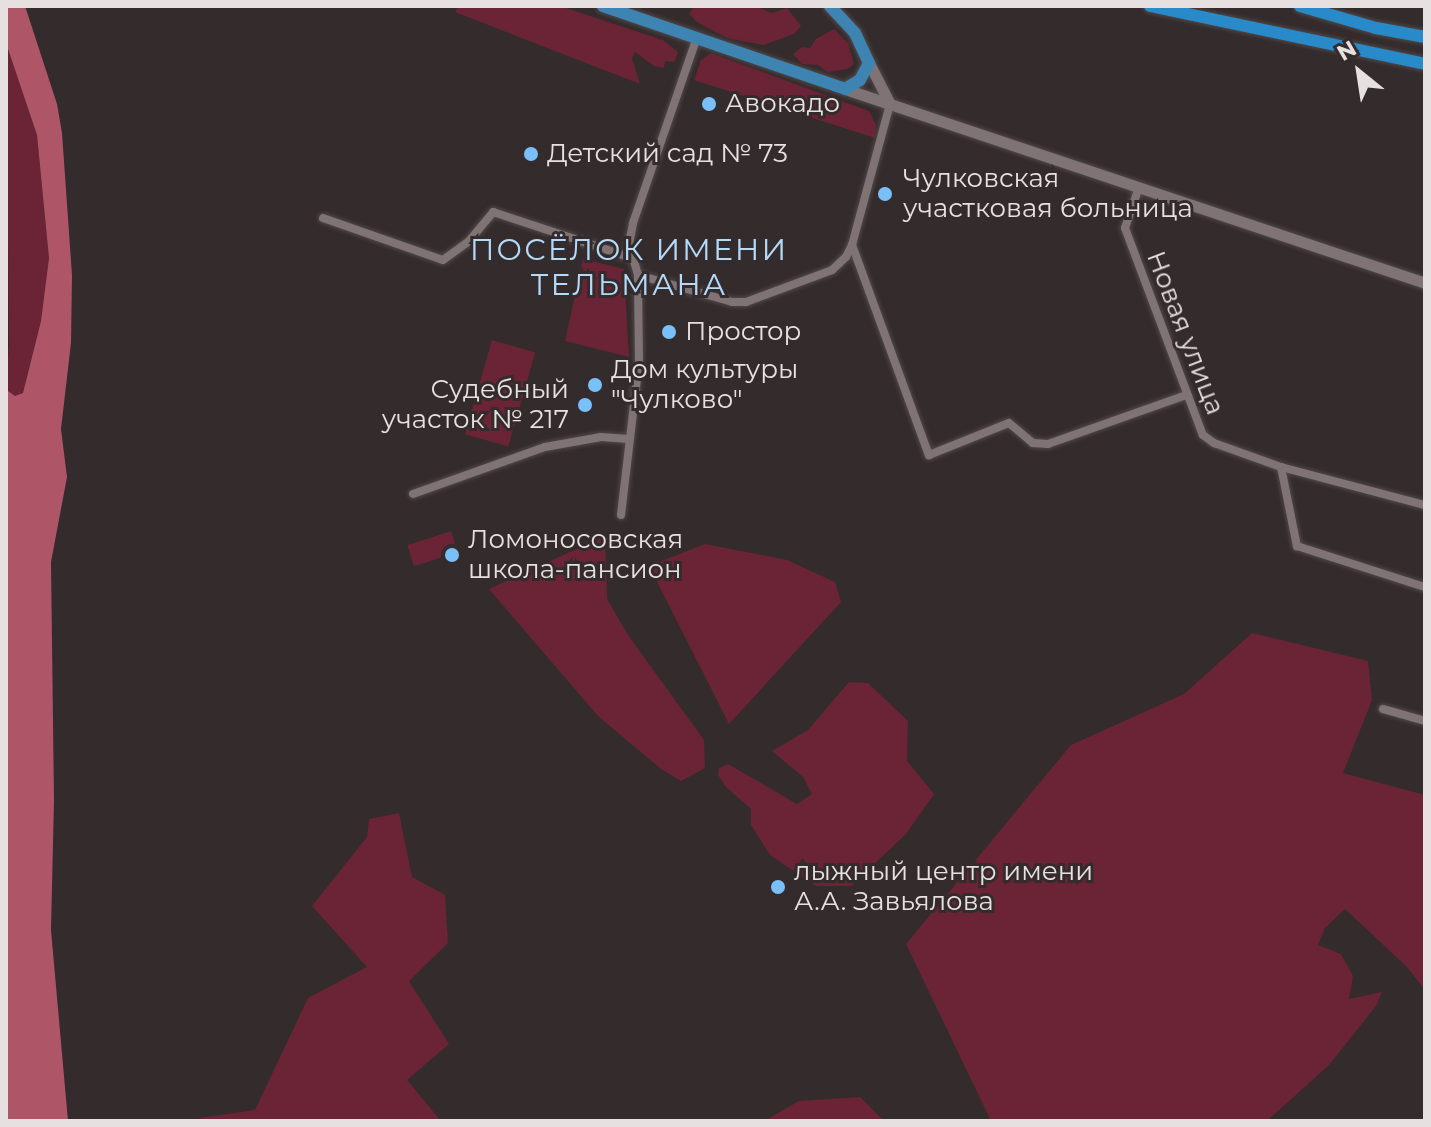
<!DOCTYPE html>
<meta charset="utf-8">
<style>
body{margin:0}
#map{position:relative;width:1431px;height:1127px;overflow:hidden;background:#342b2c;font-family:Montserrat,sans-serif}
div>[style]{position:absolute}
.green>*{inset:0;background:#6a2435;transform-origin:0 0}
.water>*{inset:0;background:#ae5668}
.roads{filter:drop-shadow(0 0 2px #504849) drop-shadow(0 0 2px #504849)}
.minor>*{height:8px;margin:-4px;padding:0 4px;transform-origin:4px;border-radius:4px;background:#7f7375}
.secondary>*{height:11px;margin:-5.5px;padding:0 5.5px;transform-origin:5.5px;border-radius:5.5px;background:#7f7375}
.primary>*{height:12px;margin:-6px;padding:0 6px;transform-origin:6px;border-radius:6px;background:#3e84b3}
.trunk>*{height:12px;margin:-6px;padding:0 6px;transform-origin:6px;border-radius:6px;background:#288ac8}
.dots>*{width:22px;height:22px;translate:-50% -50%;box-sizing:border-box;border:4px solid #342b2c;border-radius:50%}
span{translate:-50% -50%;white-space:nowrap;text-align:center;line-height:1.15;-webkit-text-stroke:6px #342b2c;paint-order:stroke}
.poi-label{font-size:26px;color:#e6e0e0}
.left{translate:0 -50%;text-align:left}
.right{translate:-100% -50%;text-align:right}
.street-label{font-size:26px;color:#e6e0e0}
.quarter-label{font-size:30px;color:#b4dafa;letter-spacing:2px}
.frame{position:absolute;inset:0;border:8px solid #e6e0e0;pointer-events:none}
.north{position:absolute;left:1319px;top:32px;width:80px;height:80px;-webkit-text-stroke:6px #342b2c;paint-order:stroke;rotate:330deg;font-size:22px;font-weight:700;line-height:32px;text-align:center;color:#e6e0e0}
.north::after{content:'';display:block;margin:auto;width:28px;height:36px;background:#e6e0e0;clip-path:polygon(50% 0,100% 100%,50% 72%,0 100%)}
</style>
<div id="map">
<div class="green">
<div style="clip-path:polygon(459px 6px,560px 6px,663px 40px,678px 52px,674px 62px,665px 61px,664px 68px,654px 66px,635px 52px,632px 58px,640px 84px,455px 12px)"></div>
<div style="clip-path:polygon(694px 6px,755px 6px,772px 13px,787px 8px,801px 26px,794px 34px,763px 45px,727px 38px,697px 22px,689px 14px)"></div>
<div style="clip-path:polygon(834px 29px,848px 43px,854px 64px,847px 69px,827px 72px,818px 65px,802px 64px,793px 54px,802px 47px,810px 48px,816px 39px)"></div>
<div style="clip-path:polygon(6px 43px,37px 135px,49px 258px,41px 321px,23px 394px,16px 397px,8px 391px,6px 383px,9px 346px)"></div>
<div style="clip-path:polygon(711px 53px,869px 111px,876px 125px,875px 138px,694px 80px,701px 60px)"></div>
<div style="clip-path:polygon(583px 259px,624px 269px,629px 357px,565px 341px)"></div>
<div style="left:492px;top:340px;width:45px;height:98px;rotate:16deg"></div>
<div style="left:451px;top:531px;width:22px;height:46px;rotate:72deg"></div>
<div style="clip-path:polygon(605px 536px,607px 599px,628px 635px,704px 740px,705px 768px,681px 781px,661px 769px,598px 716px,489px 589px)"></div>
<div style="clip-path:polygon(705px 544px,787px 560px,835px 582px,841px 602px,729px 724px,649px 566px)"></div>
<div style="clip-path:polygon(1252px 633px,1368px 661px,1372px 700px,1343px 773px,1425px 795px,1425px 990px,1407px 967px,1345px 909px,1325px 928px,1318px 945px,1341px 954px,1353px 976px,1349px 999px,1382px 992px,1376px 1006px,1329px 1065px,1267px 1121px,991px 1121px,906px 944px,1071px 745px,1184px 694px)"></div>
<div style="clip-path:polygon(849px 682px,868px 683px,908px 721px,907px 761px,934px 794px,906px 834px,851px 886px,816px 886px,770px 855px,751px 825px,751px 809px,726px 787px,718px 775px,719px 768px,728px 764px,797px 804px,812px 794px,803px 777px,772px 751px,808px 730px)"></div>
<div style="clip-path:polygon(399px 813px,412px 877px,445px 895px,448px 943px,409px 981px,449px 1044px,407px 1080px,441px 1121px,203px 1121px,199px 1118px,255px 1110px,308px 998px,367px 967px,312px 906px,367px 837px,369px 819px)"></div>
<div style="clip-path:polygon(860px 1097px,884px 1121px,764px 1121px,799px 1101px)"></div>
</div>
<div class="water">
<div style="clip-path:polygon(6px 6px,25px 6px,57px 104px,62px 133px,72px 275px,71px 343px,61px 429px,67px 477px,51px 562px,54px 800px,51px 930px,68px 1121px,6px 1121px,6px 383px,8px 391px,15px 396px,23px 393px,41px 321px,49px 258px,37px 135px,6px 43px)"></div>
</div>
<div class="roads">
<div class="minor">
<div style="left:1139px;top:187px;width:43px;rotate:108.9deg"></div>
<div style="left:1125px;top:228px;width:221px;rotate:69.4deg"></div>
<div style="left:1203px;top:435px;width:14px;rotate:36deg"></div>
<div style="left:1214px;top:443px;width:71px;rotate:19.7deg"></div>
<div style="left:1281px;top:467px;width:81px;rotate:78.6deg"></div>
<div style="left:1297px;top:546px;width:134px;rotate:17.8deg"></div>
<div style="left:323px;top:218px;width:127px;rotate:19.3deg"></div>
<div style="left:443px;top:260px;width:32px;rotate:-36deg"></div>
<div style="left:469px;top:241px;width:38px;rotate:-50deg"></div>
<div style="left:493px;top:212px;width:150px;rotate:18.3deg"></div>
<div style="left:852px;top:245px;width:224px;rotate:69.9deg"></div>
<div style="left:929px;top:455px;width:86px;rotate:-21.8deg"></div>
<div style="left:1009px;top:423px;width:31px;rotate:40deg"></div>
<div style="left:1033px;top:443px;width:15px;rotate:4deg"></div>
<div style="left:1048px;top:444px;width:146px;rotate:-19.5deg"></div>
<div style="left:638px;top:275px;width:98px;rotate:16deg"></div>
<div style="left:732px;top:302px;width:14px"></div>
<div style="left:746px;top:302px;width:92px;rotate:-20.4deg"></div>
<div style="left:832px;top:270px;width:19px;rotate:-43deg"></div>
<div style="left:846px;top:257px;width:13px;rotate:-63deg"></div>
<div style="left:852px;top:245px;width:146px;rotate:-74.9deg"></div>
<div style="left:1281px;top:467px;width:149px;rotate:14.8deg"></div>
<div style="left:413px;top:494px;width:140px;rotate:-19.6deg"></div>
<div style="left:545px;top:447px;width:57px;rotate:-10.1deg"></div>
<div style="left:601px;top:437px;width:28px;rotate:4deg"></div>
<div style="left:621px;top:515px;width:154px;rotate:-83.3deg"></div>
<div style="left:639px;top:362px;width:87px;rotate:-90.7deg"></div>
<div style="left:638px;top:275px;width:32px;rotate:-106deg"></div>
<div style="left:629px;top:244px;width:21px;rotate:-79deg"></div>
<div style="left:633px;top:223px;width:194px;rotate:-71deg"></div>
<div style="left:1383px;top:709px;width:44px;rotate:15.9deg"></div>
</div>
<div class="secondary">
<div style="left:869px;top:63px;width:46px;rotate:62.9deg"></div>
<div style="left:845px;top:89px;width:612px;rotate:18.49deg"></div>
</div>
<div class="primary">
<div style="left:603px;top:6px;width:256px;rotate:18.9deg"></div>
<div style="left:845px;top:89px;width:17px;rotate:-31deg"></div>
<div style="left:860px;top:80px;width:19px;rotate:-62deg"></div>
<div style="left:869px;top:63px;width:33px;rotate:-115deg"></div>
<div style="left:855px;top:33px;width:37px;rotate:-133deg"></div>
</div>
<div class="trunk">
<div style="left:1150px;top:6px;width:281px;rotate:11.9deg"></div>
<div style="left:1300px;top:6px;width:79px;rotate:16.1deg"></div>
<div style="left:1376px;top:28px;width:50px;rotate:10.4deg"></div>
</div>
</div>
<div class="dots">
<div style="left:709px;top:104px;background:#79bff8"></div>
<div style="left:531px;top:154px;background:#79bff8"></div>
<div style="left:885px;top:194px;background:#79bff8"></div>
<div style="left:669px;top:332px;background:#79bff8"></div>
<div style="left:595px;top:385px;background:#79bff8"></div>
<div style="left:585px;top:405px;background:#79bff8"></div>
<div style="left:452px;top:555px;background:#79bff8"></div>
<div style="left:778px;top:887px;background:#79bff8"></div>
</div>
<div class="poi-label">
<span class="left" style="left:725px;top:104px">Авокадо</span>
<span class="left" style="left:547px;top:154px">Детский сад № 73</span>
<span class="left" style="left:903px;top:194px">Чулковская<br>участковая больница</span>
<span class="left" style="left:685px;top:332px">Простор</span>
<span class="left" style="left:611px;top:385px">Дом культуры<br>"Чулково"</span>
<span class="right" style="left:569px;top:405px">Судебный<br>участок № 217</span>
<span class="left" style="left:468px;top:555px">Ломоносовская<br>школа-пансион</span>
<span class="left" style="left:794px;top:887px">лыжный центр имени<br>А.А. Завьялова</span>
</div>
<div class="street-label">
<span style="left:1185px;top:333px;rotate:69deg">Новая улица</span>
</div>
<div class="quarter-label">
<span style="left:629px;top:267px">ПОСЁЛОК ИМЕНИ<br>ТЕЛЬМАНА</span>
</div>
<div class="frame"></div>
<div class="north">N</div>
</div>
